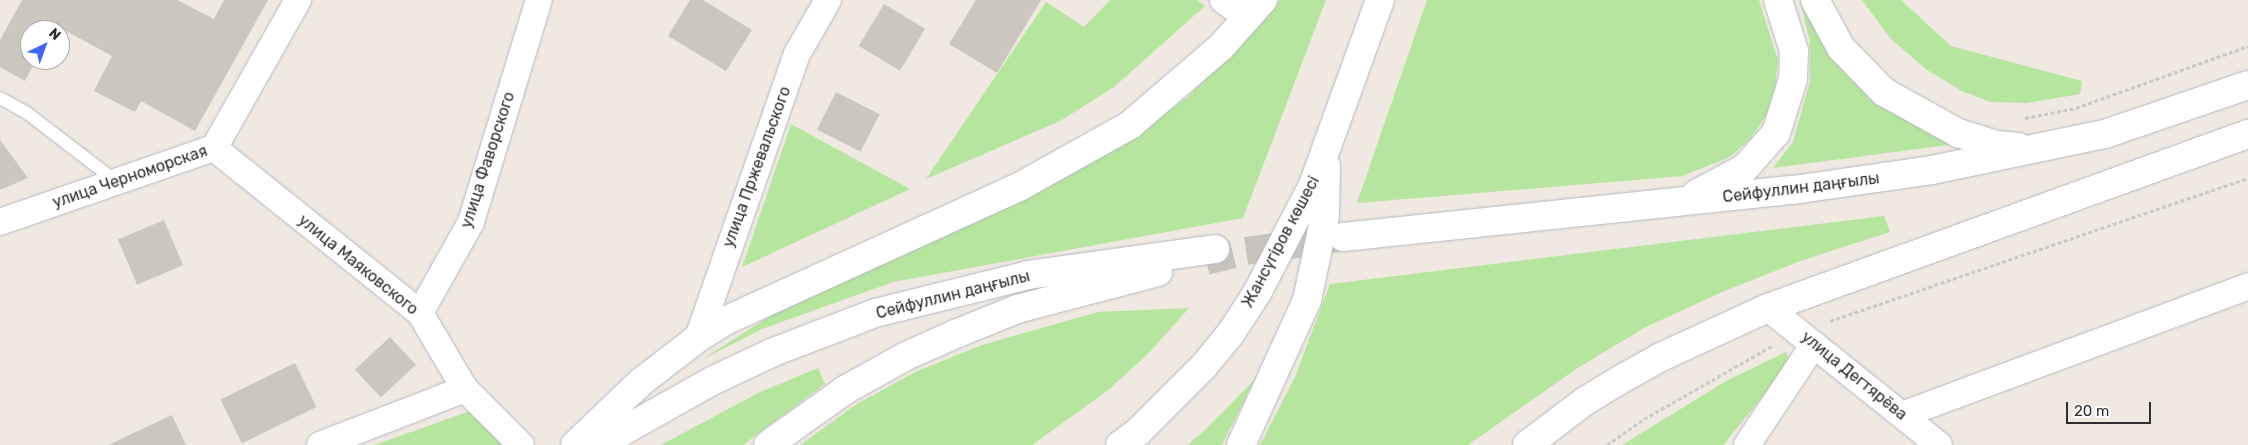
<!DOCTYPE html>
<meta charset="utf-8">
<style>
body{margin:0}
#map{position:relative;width:2248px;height:445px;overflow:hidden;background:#efe9e1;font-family:Rubik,sans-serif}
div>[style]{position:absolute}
.green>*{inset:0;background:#b6e59e}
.building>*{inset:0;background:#cbc7bf;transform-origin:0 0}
.secondary-tunnel>*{height:28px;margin-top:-14px;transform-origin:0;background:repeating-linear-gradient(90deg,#c8c4bd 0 28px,transparent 0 42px)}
.path>*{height:3px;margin-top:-1.5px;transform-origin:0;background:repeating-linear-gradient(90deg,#c9c9c9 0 4px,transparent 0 6.5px)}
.roads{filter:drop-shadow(0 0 1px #b4b7c1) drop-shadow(0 0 1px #b4b7c1)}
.lane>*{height:12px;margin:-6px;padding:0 6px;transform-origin:6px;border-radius:6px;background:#fff}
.street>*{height:26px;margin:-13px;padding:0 13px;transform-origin:13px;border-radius:13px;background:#fff}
.secondary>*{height:28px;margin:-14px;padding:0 14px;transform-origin:14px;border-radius:14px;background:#fff}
span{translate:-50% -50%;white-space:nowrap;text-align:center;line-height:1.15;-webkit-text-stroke:5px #fff;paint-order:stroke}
.street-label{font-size:16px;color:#2e2e2e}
.north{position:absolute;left:20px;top:20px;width:50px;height:50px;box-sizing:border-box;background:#fff;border:1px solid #ababab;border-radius:50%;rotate:42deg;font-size:14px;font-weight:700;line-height:20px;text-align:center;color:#2e2e2e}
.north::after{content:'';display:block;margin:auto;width:18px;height:22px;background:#4264fb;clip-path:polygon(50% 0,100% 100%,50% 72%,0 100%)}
.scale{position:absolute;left:2066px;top:402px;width:85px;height:22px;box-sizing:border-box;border:2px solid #2e2e2e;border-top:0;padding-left:6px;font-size:15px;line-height:18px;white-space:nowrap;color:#2e2e2e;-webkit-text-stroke:4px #fff;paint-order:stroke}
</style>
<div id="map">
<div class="green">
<div style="clip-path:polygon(1110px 0,1197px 0,1205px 6px,1114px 87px,1060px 121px,926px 179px,1046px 2px,1084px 27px)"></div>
<div style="clip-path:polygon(1280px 0,1326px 0,1243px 218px,893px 282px,762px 329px,701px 360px,797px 299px,1138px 133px,1189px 96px)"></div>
<div style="clip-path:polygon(1427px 0,1759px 0,1778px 60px,1775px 89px,1766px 116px,1750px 139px,1730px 157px,1682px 176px,1357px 203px)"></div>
<div style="clip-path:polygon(1800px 0,1806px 0,1865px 91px,1897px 116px,1956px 144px,1773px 168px,1793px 142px,1810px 81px,1810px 43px)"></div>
<div style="clip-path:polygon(1862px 0,1901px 0,1951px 46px,2082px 81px,2080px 94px,2027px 103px,1990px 102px,1962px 91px,1927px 70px,1891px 39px)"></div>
<div style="clip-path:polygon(791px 124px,910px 189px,742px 267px)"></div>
<div style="clip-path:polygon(1884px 216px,1890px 232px,1800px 261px,1722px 292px,1644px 328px,1576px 369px,1468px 445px,1260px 445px,1295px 377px,1330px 284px)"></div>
<div style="clip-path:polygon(1189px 308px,1148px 354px,1107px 391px,1032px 445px,800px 445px,857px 404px,917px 371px,982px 345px,1098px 312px)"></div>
<div style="clip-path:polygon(1786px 352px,1790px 363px,1723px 445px,1622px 445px,1726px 381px)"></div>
<div style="clip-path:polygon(818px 368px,825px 384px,743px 445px,661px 445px,760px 392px)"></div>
<div style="clip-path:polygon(1255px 379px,1222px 445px,1188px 445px,1205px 430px)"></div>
<div style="clip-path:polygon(473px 410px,502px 445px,374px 445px,456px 416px)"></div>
</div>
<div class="building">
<div style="clip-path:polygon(22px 0,177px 0,214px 19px,224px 0,268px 0,195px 131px,141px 101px,135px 112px,94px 91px,112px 56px,55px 25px,53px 30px,30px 30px,30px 60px,36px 60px,25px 81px,0 67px,0 40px)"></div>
<div style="clip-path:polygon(690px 0,703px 0,752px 30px,726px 71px,668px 36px)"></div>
<div style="clip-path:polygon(976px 0,1041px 0,997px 73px,949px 44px)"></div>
<div style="left:884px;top:4px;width:48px;height:49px;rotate:31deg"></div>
<div style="left:836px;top:92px;width:49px;height:42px;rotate:27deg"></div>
<div style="clip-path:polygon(0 140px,28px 178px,0 190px)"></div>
<div style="left:164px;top:220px;width:49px;height:50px;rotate:67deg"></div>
<div style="left:390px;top:337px;width:38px;height:48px;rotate:47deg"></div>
<div style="left:295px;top:363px;width:49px;height:83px;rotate:64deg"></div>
<div style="clip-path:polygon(172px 415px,186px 445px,108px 445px)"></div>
</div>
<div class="secondary-tunnel">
<div style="left:1206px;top:261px;width:41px;rotate:-14deg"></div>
<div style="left:1246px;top:251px;width:96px;rotate:-7.8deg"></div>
</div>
<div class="path">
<div style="left:2025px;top:118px;width:52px;rotate:-11.1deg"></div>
<div style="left:2076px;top:108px;width:183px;rotate:-19.8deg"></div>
<div style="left:1830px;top:321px;width:442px;rotate:-18.9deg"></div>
<div style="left:1607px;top:445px;width:45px;rotate:-35.1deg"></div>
<div style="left:1644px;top:419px;width:147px;rotate:-29.7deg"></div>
</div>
<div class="roads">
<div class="lane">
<div style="left:0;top:98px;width:31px;rotate:29deg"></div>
<div style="left:27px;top:113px;width:113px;rotate:37.5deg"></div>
</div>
<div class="street">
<div style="left:1223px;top:0;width:31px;rotate:36deg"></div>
<div style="left:214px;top:148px;width:264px;rotate:38.7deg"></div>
<div style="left:420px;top:313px;width:88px;rotate:59.4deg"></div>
<div style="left:465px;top:389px;width:79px;rotate:45deg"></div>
<div style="left:0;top:222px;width:226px;rotate:-19.1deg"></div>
<div style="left:214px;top:148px;width:170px;rotate:-60.4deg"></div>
<div style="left:1768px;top:308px;width:219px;rotate:38.7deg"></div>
<div style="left:420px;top:313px;width:104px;rotate:-60.7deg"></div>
<div style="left:471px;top:222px;width:232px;rotate:-73deg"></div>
<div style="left:698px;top:338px;width:301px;rotate:-70.8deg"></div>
<div style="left:797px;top:54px;width:62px;rotate:-60.1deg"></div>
<div style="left:1902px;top:415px;width:369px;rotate:-20.4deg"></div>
<div style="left:320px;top:445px;width:155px;rotate:-21.1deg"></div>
<div style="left:1747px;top:445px;width:121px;rotate:-56.4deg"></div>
</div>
<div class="secondary">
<div style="left:1815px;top:0;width:55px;rotate:61.6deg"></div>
<div style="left:1841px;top:48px;width:62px;rotate:45.7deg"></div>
<div style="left:1884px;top:92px;width:85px;rotate:29deg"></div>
<div style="left:1958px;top:133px;width:41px;rotate:17.1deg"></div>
<div style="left:1997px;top:145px;width:21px;rotate:5deg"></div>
<div style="left:1696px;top:194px;width:55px;rotate:-28deg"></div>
<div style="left:1745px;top:168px;width:47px;rotate:-48.5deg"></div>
<div style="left:1776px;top:133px;width:57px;rotate:-72.5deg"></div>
<div style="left:1793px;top:79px;width:28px;rotate:-88deg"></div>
<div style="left:1794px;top:51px;width:53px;rotate:-107.4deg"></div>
<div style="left:1343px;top:237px;width:452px;rotate:-6deg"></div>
<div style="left:1793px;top:190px;width:140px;rotate:-8.2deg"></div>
<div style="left:1932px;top:170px;width:177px;rotate:-11.8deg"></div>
<div style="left:2105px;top:134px;width:151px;rotate:-18.9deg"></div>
<div style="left:575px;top:445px;width:91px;rotate:-43.7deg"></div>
<div style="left:641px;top:382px;width:72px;rotate:-37.7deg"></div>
<div style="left:698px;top:338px;width:34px;rotate:-32deg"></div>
<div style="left:727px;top:320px;width:323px;rotate:-24.5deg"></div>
<div style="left:1021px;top:186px;width:125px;rotate:-29.2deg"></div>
<div style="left:1130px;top:125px;width:120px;rotate:-40.6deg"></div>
<div style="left:1221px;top:47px;width:63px;rotate:-48.2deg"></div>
<div style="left:598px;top:445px;width:133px;rotate:-29.3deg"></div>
<div style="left:714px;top:380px;width:63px;rotate:-25.3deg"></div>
<div style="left:771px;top:353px;width:111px;rotate:-21deg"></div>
<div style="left:875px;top:313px;width:158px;rotate:-13.9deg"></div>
<div style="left:1028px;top:275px;width:189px;rotate:-7.9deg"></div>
<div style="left:768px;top:445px;width:95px;rotate:-35.5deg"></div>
<div style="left:845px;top:390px;width:70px;rotate:-29.1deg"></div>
<div style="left:906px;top:356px;width:57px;rotate:-23.9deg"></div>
<div style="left:958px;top:333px;width:64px;rotate:-22.1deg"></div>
<div style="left:1017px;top:309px;width:146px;rotate:-14.7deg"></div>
<div style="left:1120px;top:445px;width:24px;rotate:-36deg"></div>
<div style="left:1139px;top:431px;width:92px;rotate:-45deg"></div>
<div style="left:1204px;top:366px;width:43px;rotate:-50.7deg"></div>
<div style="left:1231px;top:333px;width:48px;rotate:-57deg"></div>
<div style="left:1257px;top:293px;width:122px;rotate:-62.6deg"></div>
<div style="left:1313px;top:185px;width:197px;rotate:-70.1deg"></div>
<div style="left:1241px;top:445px;width:159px;rotate:-65.5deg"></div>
<div style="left:1307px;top:300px;width:87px;rotate:-78deg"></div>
<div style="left:1325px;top:215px;width:49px;rotate:-88.8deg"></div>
<div style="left:1527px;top:445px;width:73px;rotate:-37.2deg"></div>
<div style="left:1585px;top:401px;width:47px;rotate:-31deg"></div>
<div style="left:1625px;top:377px;width:41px;rotate:-29.1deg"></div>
<div style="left:1661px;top:357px;width:118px;rotate:-24.6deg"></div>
<div style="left:1768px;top:308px;width:511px;rotate:-19.93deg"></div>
</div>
</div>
<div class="street-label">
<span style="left:488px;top:160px;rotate:-72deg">улица Фаворского</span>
<span style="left:757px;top:167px;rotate:-70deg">улица Пржевальского</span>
<span style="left:130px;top:177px;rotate:-19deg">улица Черноморская</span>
<span style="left:1801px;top:188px;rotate:-7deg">Сейфуллин даңғылы</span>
<span style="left:1281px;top:242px;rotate:-62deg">Жансүгіров көшесі</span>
<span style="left:358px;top:265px;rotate:39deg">улица Маяковского</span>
<span style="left:953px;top:295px;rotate:-14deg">Сейфуллин даңғылы</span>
<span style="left:1854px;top:376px;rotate:39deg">улица Дегтярёва</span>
</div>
<div class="north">N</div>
<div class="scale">20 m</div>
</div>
